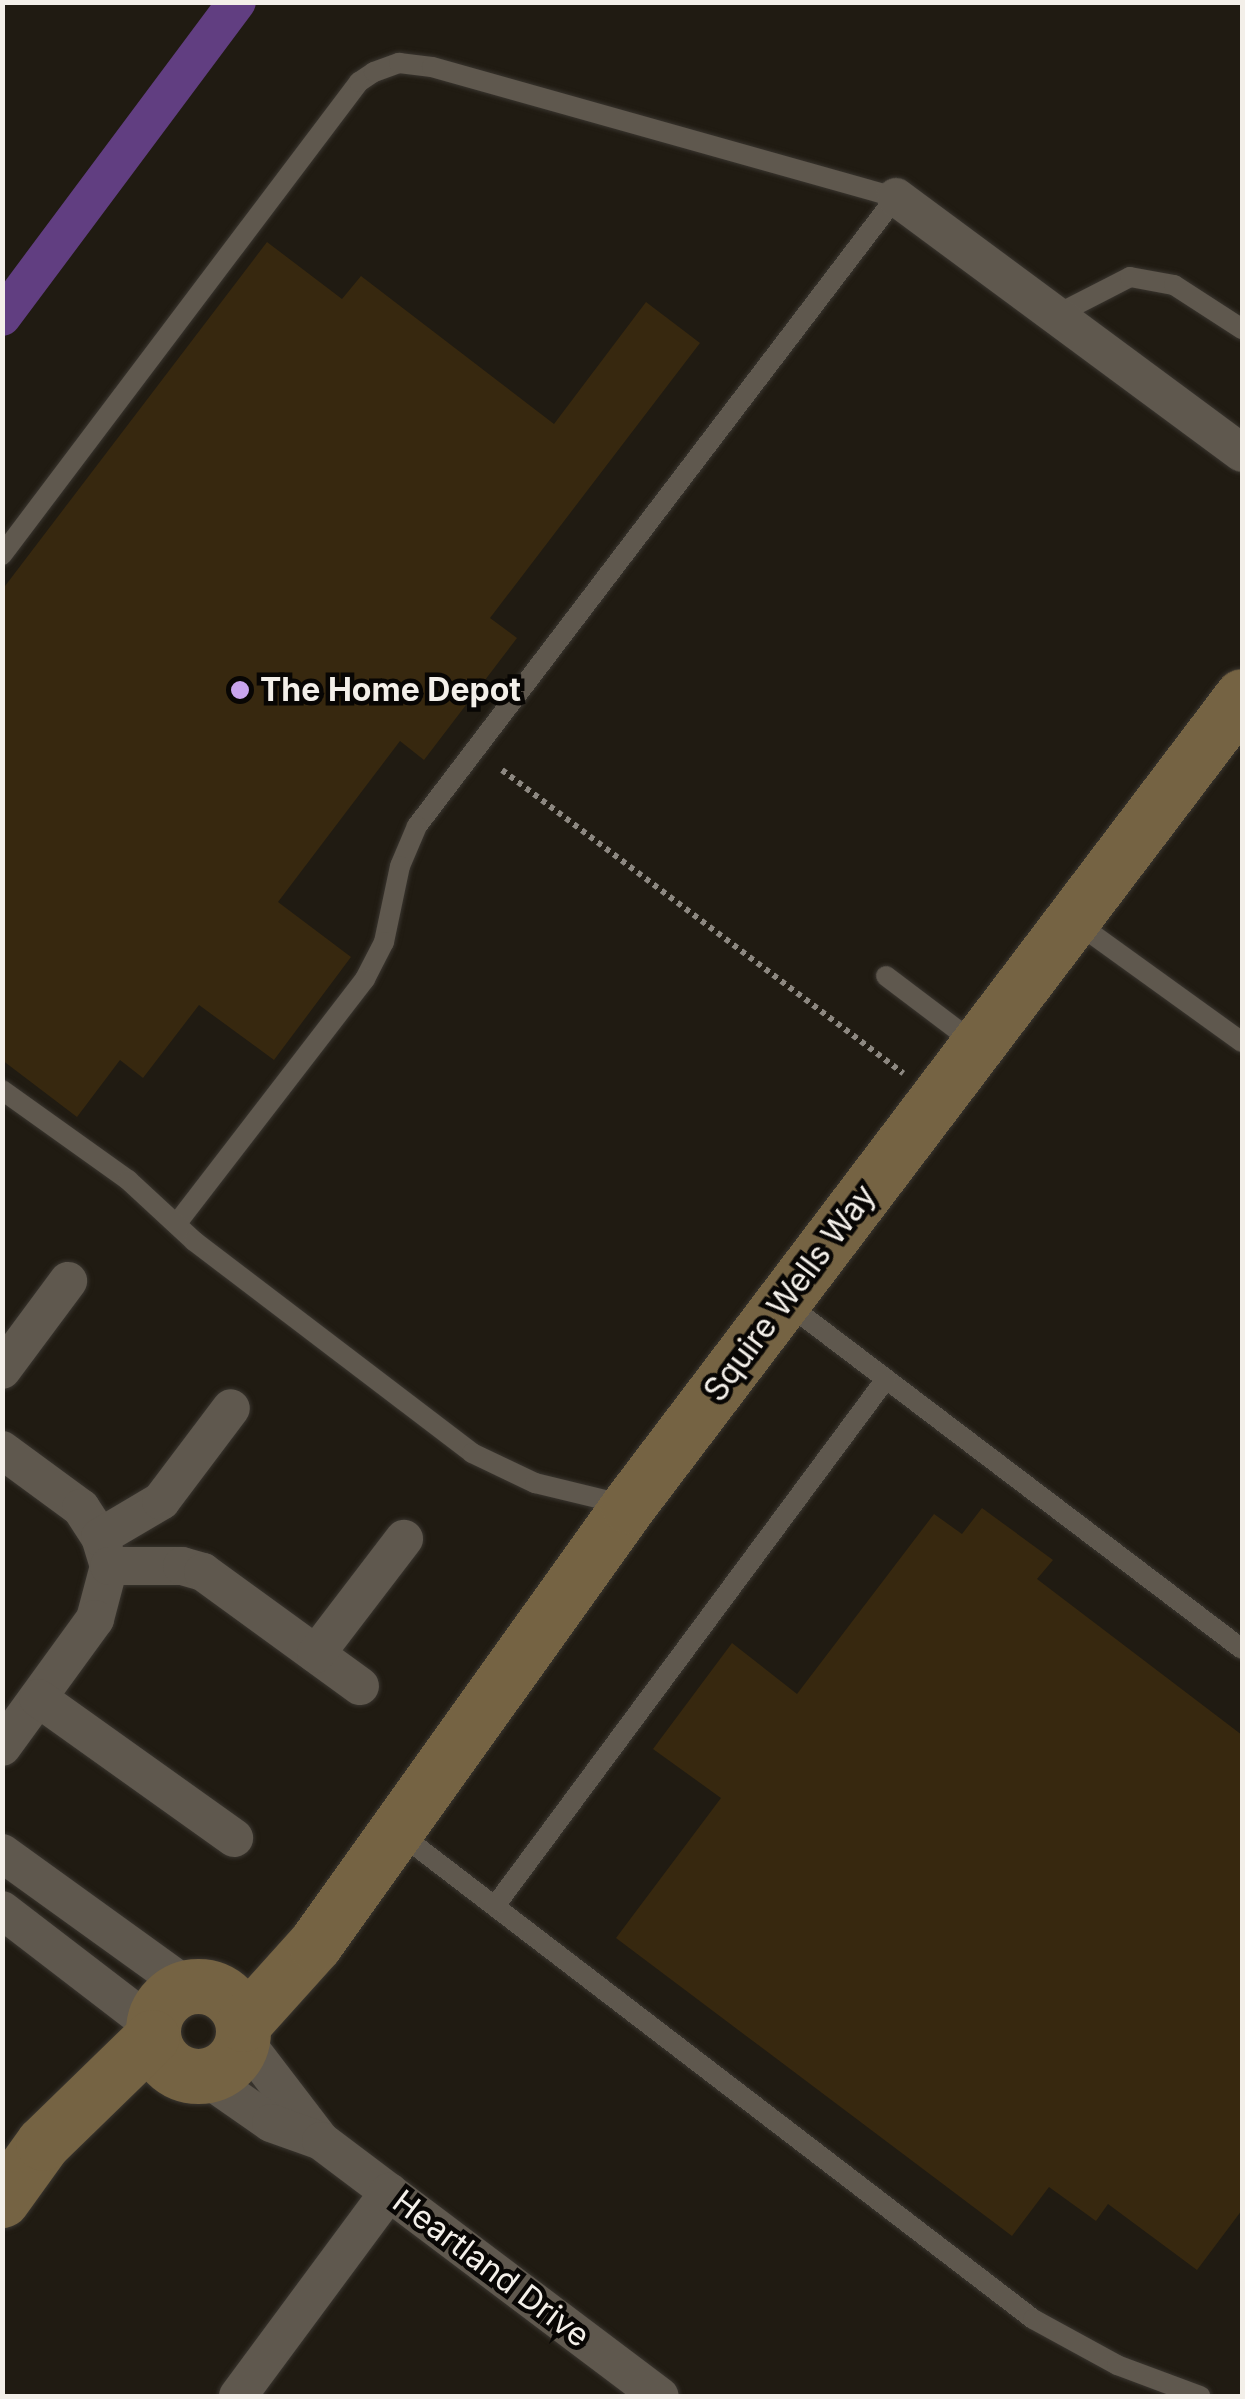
<!DOCTYPE html>
<style>
body{margin:0}
#map{position:relative;width:1245px;height:2399px;overflow:hidden;background:#201b12;font-family:Inter,sans-serif}
div>[style]{position:absolute}
.canal>*{height:38px;margin:-19px;padding:0 19px;transform-origin:19px;border-radius:19px;background:#613e81}
.building>*{inset:0;background:#37280f}
.path>*{height:6px;margin-top:-3px;transform-origin:0;background:repeating-linear-gradient(90deg,#8d8881 0 5px,transparent 0 10px)}
.roads{filter:drop-shadow(0 0 2px #39352f) drop-shadow(0 0 2px #39352f)}
.lane>*{height:20px;margin:-10px;padding:0 10px;transform-origin:10px;border-radius:10px;background:#5f584e}
.street>*{height:38px;margin:-19px;padding:0 19px;transform-origin:19px;border-radius:19px;background:#5f584e}
.secondary>*{height:55px;margin:-27.5px;padding:0 27.5px;transform-origin:27.5px;border-radius:27.5px;background:#756343}
.secondary>.ring{margin:-27.5px;padding:0;box-sizing:content-box;background:none;border:55px solid #756343;border-radius:50%}
.dots>*{width:28px;height:28px;translate:-50% -50%;box-sizing:border-box;border:5px solid #080604;border-radius:50%}
span{translate:-50% -50%;white-space:nowrap;text-align:center;line-height:1.15;-webkit-text-stroke:9px #080604;paint-order:stroke}
.poi-label{font-size:32px;color:#f3efe9;font-weight:700}
.left{translate:0 -50%;text-align:left}
.street-label{font-size:32px;color:#f3efe9}
.frame{position:absolute;inset:0;border:5px solid #f3efe9;pointer-events:none}
</style>
<div id="map">
<div class="canal">
<div style="left:2px;top:317px;width:393px;rotate:-53.3deg"></div>
</div>
<div class="building">
<div style="clip-path:polygon(267px 242px,342px 299px,361px 276px,554px 424px,646px 302px,700px 343px,490px 618px,517px 638px,424px 760px,400px 741px,278px 902px,351px 957px,274px 1060px,199px 1005px,143px 1078px,120px 1060px,77px 1117px,2px 1060px,2px 590px)"></div>
<div style="clip-path:polygon(982px 1508px,1053px 1560px,1037px 1579px,1242px 1735px,1242px 2210px,1197px 2270px,1108px 2204px,1096px 2221px,1049px 2187px,1012px 2236px,616px 1938px,721px 1798px,653px 1749px,732px 1643px,797px 1694px,934px 1514px,962px 1534px)"></div>
</div>
<div class="path">
<div style="left:502px;top:770px;width:503px;rotate:37.08deg"></div>
</div>
<div class="roads">
<div class="lane">
<div style="left:1056px;top:315px;width:83px;rotate:-27.2deg"></div>
<div style="left:1130px;top:277px;width:45px;rotate:10.3deg"></div>
<div style="left:1174px;top:285px;width:81px;rotate:32.9deg"></div>
<div style="left:2px;top:555px;width:593px;rotate:-52.96deg"></div>
<div style="left:359px;top:82px;width:18px;rotate:-34deg"></div>
<div style="left:374px;top:72px;width:27px;rotate:-20deg"></div>
<div style="left:399px;top:63px;width:33px;rotate:7deg"></div>
<div style="left:432px;top:67px;width:482px;rotate:15.7deg"></div>
<div style="left:896px;top:197px;width:791px;rotate:127.29deg"></div>
<div style="left:417px;top:826px;width:43px;rotate:113deg"></div>
<div style="left:400px;top:866px;width:78px;rotate:101.9deg"></div>
<div style="left:384px;top:942px;width:42px;rotate:117.2deg"></div>
<div style="left:365px;top:979px;width:309px;rotate:127.6deg"></div>
<div style="left:1074px;top:921px;width:207px;rotate:35.8deg"></div>
<div style="left:886px;top:976px;width:113px;rotate:37.1deg"></div>
<div style="left:2px;top:1090px;width:155px;rotate:35.5deg"></div>
<div style="left:128px;top:1180px;width:90px;rotate:42.7deg"></div>
<div style="left:194px;top:1241px;width:350px;rotate:37.3deg"></div>
<div style="left:472px;top:1453px;width:70px;rotate:25.5deg"></div>
<div style="left:535px;top:1483px;width:94px;rotate:13.6deg"></div>
<div style="left:786px;top:1303px;width:572px;rotate:37.19deg"></div>
<div style="left:399px;top:1833px;width:799px;rotate:37.47deg"></div>
<div style="left:1033px;top:2319px;width:96px;rotate:28.7deg"></div>
<div style="left:1117px;top:2365px;width:89px;rotate:20.5deg"></div>
<div style="left:495px;top:1906px;width:656px;rotate:-53.43deg"></div>
</div>
<div class="street">
<div style="left:896px;top:197px;width:430px;rotate:36.5deg"></div>
<div style="left:2px;top:1370px;width:111px;rotate:-53.4deg"></div>
<div style="left:2px;top:1450px;width:98px;rotate:36.3deg"></div>
<div style="left:81px;top:1508px;width:35px;rotate:57deg"></div>
<div style="left:100px;top:1537px;width:30px;rotate:73deg"></div>
<div style="left:109px;top:1566px;width:55px;rotate:104.8deg"></div>
<div style="left:95px;top:1619px;width:158px;rotate:126deg"></div>
<div style="left:100px;top:1537px;width:71px;rotate:-30.5deg"></div>
<div style="left:161px;top:1501px;width:116px;rotate:-53deg"></div>
<div style="left:109px;top:1566px;width:73px"></div>
<div style="left:182px;top:1566px;width:22px;rotate:16deg"></div>
<div style="left:203px;top:1572px;width:194px;rotate:36deg"></div>
<div style="left:316px;top:1654px;width:145px;rotate:-52.6deg"></div>
<div style="left:38px;top:1698px;width:241px;rotate:35.5deg"></div>
<div style="left:2px;top:1853px;width:229px;rotate:35.8deg"></div>
<div style="left:2px;top:1910px;width:189px;rotate:37.5deg"></div>
<div style="left:243px;top:2039px;width:128px;rotate:52.6deg"></div>
<div style="left:205px;top:2077px;width:80px;rotate:34.9deg"></div>
<div style="left:271px;top:2123px;width:53px;rotate:19.8deg"></div>
<div style="left:321px;top:2141px;width:424px;rotate:37deg"></div>
<div style="left:238px;top:2396px;width:254px;rotate:-53.5deg"></div>
</div>
<div class="secondary">
<div class="ring" style="left:153px;top:1986px;width:35px;height:35px"></div>
<div style="left:243px;top:2024px;width:108px;rotate:-48deg"></div>
<div style="left:315px;top:1944px;width:538px;rotate:-54.45deg"></div>
<div style="left:628px;top:1506px;width:1016px;rotate:-52.84deg"></div>
<div style="left:2px;top:2200px;width:70px;rotate:-54.3deg"></div>
<div style="left:43px;top:2143px;width:152px;rotate:-44.2deg"></div>
</div>
</div>
<div class="dots">
<div style="left:240px;top:690px;background:#c9a5ee"></div>
</div>
<div class="poi-label">
<span class="left" style="left:260px;top:690px">The Home Depot</span>
</div>
<div class="street-label">
<span style="left:790px;top:1293px;rotate:-53deg">Squire Wells Way</span>
<span style="left:491px;top:2269px;rotate:37deg">Heartland Drive</span>
</div>
<div class="frame"></div>
</div>
